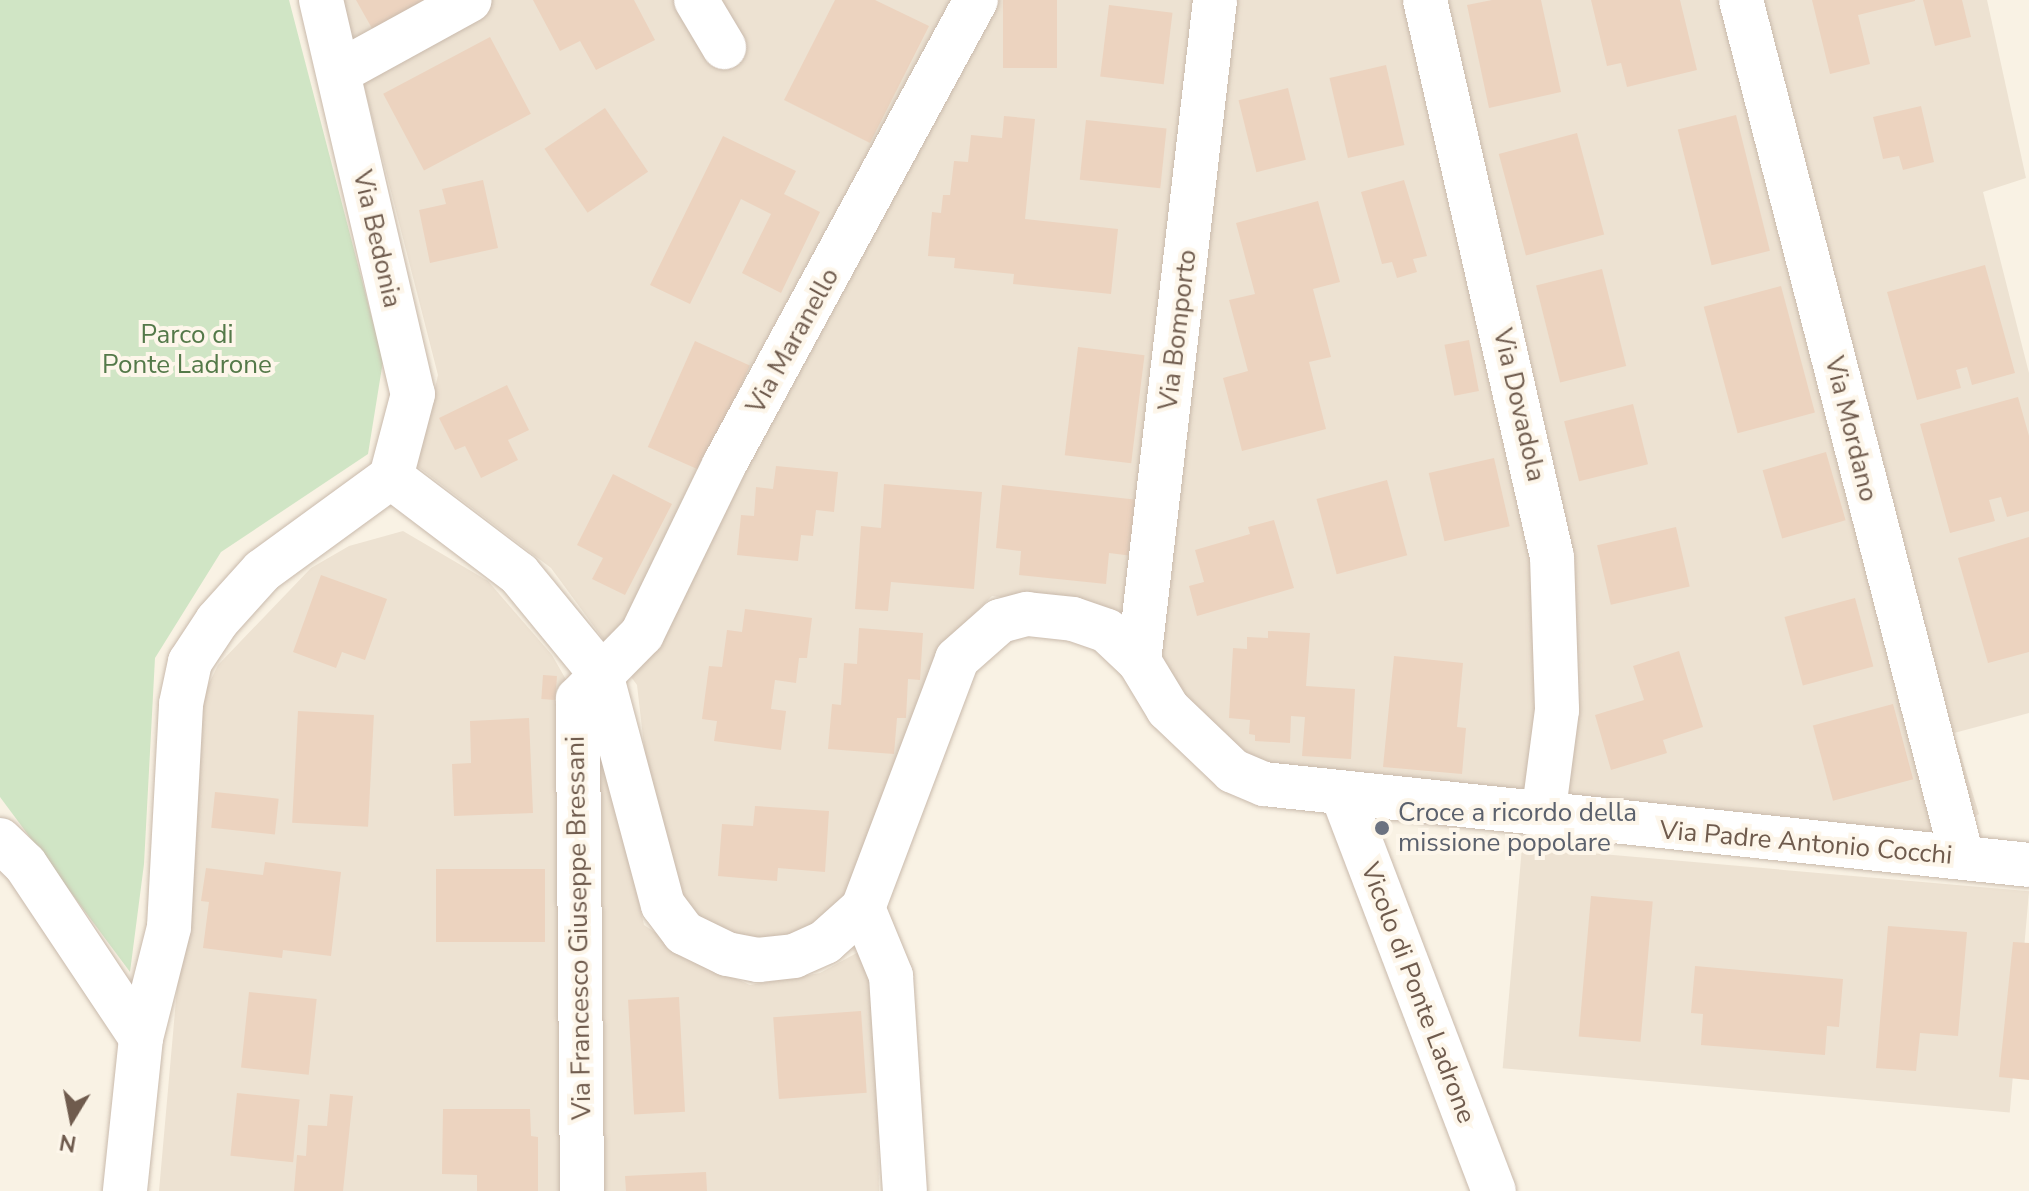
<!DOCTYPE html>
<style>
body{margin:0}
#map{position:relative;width:2029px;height:1191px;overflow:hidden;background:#f9f2e4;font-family:"Nunito Sans",sans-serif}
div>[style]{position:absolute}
.residential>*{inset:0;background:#ede2d2;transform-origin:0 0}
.green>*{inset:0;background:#d0e5c5}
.building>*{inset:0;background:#ecd3bf;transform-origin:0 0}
.roads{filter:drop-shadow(0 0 2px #c9baac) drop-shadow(0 0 2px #c9baac)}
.minor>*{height:44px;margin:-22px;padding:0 22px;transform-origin:22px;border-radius:22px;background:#fff}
.dots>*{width:22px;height:22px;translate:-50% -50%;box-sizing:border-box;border:4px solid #fdf6ea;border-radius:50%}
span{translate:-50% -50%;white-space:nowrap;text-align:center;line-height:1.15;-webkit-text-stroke:8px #fdf6ea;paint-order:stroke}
.street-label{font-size:26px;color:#6f5b4d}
.park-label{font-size:26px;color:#547949}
.worship-label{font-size:26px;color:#5b616d}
.left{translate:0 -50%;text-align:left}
.north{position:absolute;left:32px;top:1079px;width:80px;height:80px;-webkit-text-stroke:6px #fdf6ea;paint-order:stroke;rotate:190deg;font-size:22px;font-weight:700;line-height:32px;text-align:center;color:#6f5b4d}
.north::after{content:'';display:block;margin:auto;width:28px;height:36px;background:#6f5b4d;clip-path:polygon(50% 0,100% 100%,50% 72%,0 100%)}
</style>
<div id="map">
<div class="residential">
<div style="clip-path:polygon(342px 0,1987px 0,2026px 178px,1983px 192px,2029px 373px,2029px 713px,1954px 733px,1979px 814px,1940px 839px,1244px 762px,1180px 703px,1156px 657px,1156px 618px,992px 596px,947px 641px,845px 908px,795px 942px,735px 939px,699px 921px,676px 897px,656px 849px,637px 685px,551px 568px,417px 466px,438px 375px)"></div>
<div style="clip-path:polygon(403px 531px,488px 581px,552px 655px,603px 745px,644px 925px,703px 964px,750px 985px,820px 973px,864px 949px,876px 978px,879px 1191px,159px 1191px,203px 696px,218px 665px,311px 568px,349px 546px)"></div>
<div style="left:1522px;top:847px;width:509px;height:222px;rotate:5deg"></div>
</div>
<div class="green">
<div style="clip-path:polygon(0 0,289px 0,383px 361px,368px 454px,221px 552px,155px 658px,144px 864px,130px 972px,0 797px)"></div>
</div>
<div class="building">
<div style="clip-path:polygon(356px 0,450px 0,378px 39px)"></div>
<div style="clip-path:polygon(533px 0,634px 0,655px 40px,596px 70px,580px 41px,560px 51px)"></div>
<div style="clip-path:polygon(835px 0,875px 0,929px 26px,870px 143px,784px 100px)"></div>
<div style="left:1003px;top:0;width:54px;height:68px"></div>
<div style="clip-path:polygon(1492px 0,1541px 0,1561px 92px,1489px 108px,1467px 5px)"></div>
<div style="clip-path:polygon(1591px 0,1680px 0,1697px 70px,1627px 87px,1621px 63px,1607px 66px)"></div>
<div style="clip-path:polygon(1812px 0,1915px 0,1915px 1px,1858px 15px,1870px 64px,1830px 74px)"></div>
<div style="clip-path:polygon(1923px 0,1962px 0,1971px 37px,1935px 46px)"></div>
<div style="left:1109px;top:5px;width:64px;height:72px;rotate:7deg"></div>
<div style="left:490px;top:37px;width:87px;height:121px;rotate:62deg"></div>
<div style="left:1386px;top:65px;width:82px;height:58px;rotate:77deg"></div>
<div style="left:1288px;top:88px;width:74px;height:51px;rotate:76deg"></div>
<div style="clip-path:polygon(1921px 106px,1934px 162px,1903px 170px,1899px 156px,1883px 159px,1873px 117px)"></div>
<div style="left:605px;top:108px;width:77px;height:73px;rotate:56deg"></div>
<div style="left:1736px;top:115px;width:140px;height:60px;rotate:76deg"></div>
<div style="clip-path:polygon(1004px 116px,1035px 119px,1025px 219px,1118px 229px,1111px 294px,1013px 284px,1014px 274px,954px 268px,955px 258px,928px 256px,932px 212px,941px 213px,943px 195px,950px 195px,954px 161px,968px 162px,971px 135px,1002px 138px)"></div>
<div style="left:1086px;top:120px;width:81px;height:60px;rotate:6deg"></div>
<div style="left:1577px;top:133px;width:105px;height:81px;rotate:75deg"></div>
<div style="clip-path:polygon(723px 136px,796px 171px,784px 194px,820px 212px,781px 293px,742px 273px,771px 214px,741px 199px,690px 304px,650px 285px)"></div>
<div style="clip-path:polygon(483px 180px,498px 248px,430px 263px,419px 210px,446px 204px,442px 189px)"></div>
<div style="clip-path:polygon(1404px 180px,1427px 256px,1413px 259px,1417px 272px,1397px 278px,1392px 262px,1382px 264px,1361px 192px)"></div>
<div style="clip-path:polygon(1318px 201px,1340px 282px,1313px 289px,1331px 357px,1309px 362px,1326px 429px,1242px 451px,1223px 378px,1248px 371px,1229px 300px,1255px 294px,1236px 223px)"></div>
<div style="clip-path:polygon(1985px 265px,2015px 373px,1972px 385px,1967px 367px,1956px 370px,1961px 388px,1917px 400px,1887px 292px)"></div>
<div style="left:1602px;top:269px;width:100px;height:68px;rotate:76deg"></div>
<div style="left:1781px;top:286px;width:131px;height:80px;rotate:75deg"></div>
<div style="left:1469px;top:340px;width:52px;height:25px;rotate:79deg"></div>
<div style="left:695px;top:341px;width:60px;height:116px;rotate:24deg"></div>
<div style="left:1078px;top:347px;width:67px;height:109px;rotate:7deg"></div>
<div style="clip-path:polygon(507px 385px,529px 430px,508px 440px,518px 460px,481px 478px,465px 446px,455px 450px,439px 418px)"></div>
<div style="clip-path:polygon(2018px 397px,2029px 436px,2029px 511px,2007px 517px,2001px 497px,1989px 500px,1995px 521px,1950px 533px,1920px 424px)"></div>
<div style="left:1633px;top:404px;width:62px;height:71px;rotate:76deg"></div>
<div style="left:1826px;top:452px;width:71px;height:66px;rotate:74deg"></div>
<div style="left:1494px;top:458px;width:70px;height:67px;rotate:77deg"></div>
<div style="clip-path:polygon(776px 466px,838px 472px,834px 512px,816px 510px,813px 536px,801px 535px,798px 561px,737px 555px,741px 515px,754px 516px,756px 487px,773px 489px)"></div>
<div style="clip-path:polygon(613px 474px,672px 504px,625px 595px,592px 579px,603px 558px,577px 545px)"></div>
<div style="left:1387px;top:480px;width:78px;height:73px;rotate:75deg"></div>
<div style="clip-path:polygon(884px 484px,982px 492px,974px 589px,891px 582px,888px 611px,855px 609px,861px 526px,881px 528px)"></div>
<div style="clip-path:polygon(1002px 485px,1139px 500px,1133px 556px,1109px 553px,1106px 584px,1019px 575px,1021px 551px,996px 548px)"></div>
<div style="clip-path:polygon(1274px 520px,1294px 588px,1197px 616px,1189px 586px,1204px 582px,1195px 550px,1250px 534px,1248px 527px)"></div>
<div style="left:1676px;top:527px;width:61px;height:81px;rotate:77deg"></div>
<div style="clip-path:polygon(2029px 537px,2029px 652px,1988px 663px,1958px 558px)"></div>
<div style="clip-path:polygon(321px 575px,387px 599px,365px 660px,342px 652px,336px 668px,293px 652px)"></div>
<div style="left:1855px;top:598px;width:71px;height:73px;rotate:75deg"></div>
<div style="clip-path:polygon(745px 609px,812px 618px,807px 658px,799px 658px,796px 683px,775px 680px,771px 709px,786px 711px,781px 750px,714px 741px,717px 721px,702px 719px,709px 666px,722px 667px,727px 630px,742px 632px)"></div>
<div style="clip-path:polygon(859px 628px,923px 633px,920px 680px,908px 679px,906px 718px,897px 718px,894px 754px,828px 749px,832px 704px,841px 705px,844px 663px,857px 664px)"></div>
<div style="clip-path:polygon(1268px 631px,1310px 633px,1306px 686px,1355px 689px,1351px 759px,1302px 756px,1305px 717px,1291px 716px,1290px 743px,1255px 741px,1255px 735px,1249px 734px,1250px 720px,1229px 718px,1233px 648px,1247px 649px,1247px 637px,1268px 638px)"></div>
<div style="clip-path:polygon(1679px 651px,1703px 727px,1663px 740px,1667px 753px,1611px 770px,1595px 715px,1644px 700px,1633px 666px)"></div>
<div style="clip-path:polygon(1394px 656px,1463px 663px,1457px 727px,1466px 728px,1462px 774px,1383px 767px)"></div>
<div style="left:543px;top:675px;width:14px;height:24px;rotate:4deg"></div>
<div style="left:1893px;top:704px;width:78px;height:83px;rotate:75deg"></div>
<div style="left:298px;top:711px;width:76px;height:112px;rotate:3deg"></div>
<div style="clip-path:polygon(529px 718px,533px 813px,454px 816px,452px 764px,471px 763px,470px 721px)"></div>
<div style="left:215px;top:792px;width:64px;height:36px;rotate:6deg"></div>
<div style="clip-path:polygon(755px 806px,829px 811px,825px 872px,778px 868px,777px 881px,718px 876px,722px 824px,753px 826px)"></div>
<div style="clip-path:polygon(265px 862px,341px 872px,331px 956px,283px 950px,282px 958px,203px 948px,209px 902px,201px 901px,206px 868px,263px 875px)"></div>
<div style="left:545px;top:869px;width:73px;height:109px;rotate:90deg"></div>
<div style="left:1591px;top:896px;width:62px;height:141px;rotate:5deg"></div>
<div style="clip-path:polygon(1888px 926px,1967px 932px,1958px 1036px,1920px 1033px,1916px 1071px,1876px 1068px)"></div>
<div style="clip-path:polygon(2013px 942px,2029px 943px,2029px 1080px,1999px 1077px)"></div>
<div style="clip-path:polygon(1695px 966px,1843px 979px,1839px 1027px,1827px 1026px,1825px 1055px,1701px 1045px,1703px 1014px,1691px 1013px)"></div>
<div style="left:249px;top:992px;width:68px;height:76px;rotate:6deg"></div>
<div style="left:679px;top:997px;width:115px;height:51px;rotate:87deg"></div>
<div style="left:861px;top:1011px;width:82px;height:88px;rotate:86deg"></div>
<div style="left:237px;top:1093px;width:63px;height:63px;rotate:6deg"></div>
<div style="clip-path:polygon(330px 1094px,353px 1096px,343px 1191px,294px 1191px,297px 1155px,306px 1156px,308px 1125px,327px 1126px)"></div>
<div style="clip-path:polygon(443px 1109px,530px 1109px,531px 1136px,538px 1137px,538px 1191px,477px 1191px,477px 1175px,442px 1174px)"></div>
<div style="clip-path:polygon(706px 1172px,707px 1191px,626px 1191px,625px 1176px)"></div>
</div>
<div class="roads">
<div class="minor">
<div style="left:321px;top:0;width:405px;rotate:76.9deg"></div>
<div style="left:413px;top:394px;width:86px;rotate:104.8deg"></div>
<div style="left:696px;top:0;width:55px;rotate:59.2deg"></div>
<div style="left:1425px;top:0;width:571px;rotate:77.16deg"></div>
<div style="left:1552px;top:557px;width:153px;rotate:88.1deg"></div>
<div style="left:1557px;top:710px;width:108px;rotate:97.5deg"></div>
<div style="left:1741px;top:0;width:885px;rotate:75.54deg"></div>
<div style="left:339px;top:72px;width:149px;rotate:-28.8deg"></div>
<div style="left:1139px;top:661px;width:665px;rotate:-83.44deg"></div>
<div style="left:1343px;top:796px;width:423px;rotate:69.1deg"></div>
<div style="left:0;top:840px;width:35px;rotate:44deg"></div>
<div style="left:25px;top:864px;width:209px;rotate:56.3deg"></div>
<div style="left:141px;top:1038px;width:154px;rotate:96deg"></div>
<div style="left:863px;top:908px;width:74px;rotate:67.6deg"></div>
<div style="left:891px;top:976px;width:215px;rotate:86.3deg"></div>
<div style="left:141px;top:1038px;width:114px;rotate:-75.8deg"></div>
<div style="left:169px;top:927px;width:223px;rotate:-86.9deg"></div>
<div style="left:181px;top:704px;width:43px;rotate:-77.9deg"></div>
<div style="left:190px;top:662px;width:49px;rotate:-56.6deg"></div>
<div style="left:217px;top:621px;width:67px;rotate:-48deg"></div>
<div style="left:262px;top:571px;width:160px;rotate:-36.1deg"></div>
<div style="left:391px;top:477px;width:161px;rotate:37.2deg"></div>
<div style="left:519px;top:574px;width:129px;rotate:50.6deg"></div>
<div style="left:601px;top:674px;width:239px;rotate:75deg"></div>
<div style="left:663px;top:905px;width:35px;rotate:53deg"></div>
<div style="left:684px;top:933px;width:48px;rotate:26deg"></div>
<div style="left:727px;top:954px;width:32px;rotate:11deg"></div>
<div style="left:758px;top:960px;width:36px;rotate:-6deg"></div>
<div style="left:794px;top:956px;width:34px;rotate:-24deg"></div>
<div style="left:825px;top:942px;width:51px;rotate:-41.8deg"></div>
<div style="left:863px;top:908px;width:266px;rotate:-69.3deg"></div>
<div style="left:957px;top:659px;width:57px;rotate:-41.5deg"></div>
<div style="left:1000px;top:621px;width:28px;rotate:-15deg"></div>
<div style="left:1027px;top:614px;width:46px;rotate:6.2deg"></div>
<div style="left:1073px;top:619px;width:36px;rotate:19deg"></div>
<div style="left:1107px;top:631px;width:44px;rotate:43.2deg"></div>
<div style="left:1139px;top:661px;width:56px;rotate:58.9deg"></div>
<div style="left:1168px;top:709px;width:90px;rotate:43.6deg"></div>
<div style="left:1233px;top:771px;width:34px;rotate:23deg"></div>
<div style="left:1264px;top:784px;width:769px;rotate:6.04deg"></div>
<div style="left:582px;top:1191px;width:492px;rotate:-90.5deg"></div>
<div style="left:578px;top:699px;width:91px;rotate:-45.4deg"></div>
<div style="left:642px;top:634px;width:188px;rotate:-64.1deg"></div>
<div style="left:724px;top:465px;width:529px;rotate:-61.55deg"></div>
</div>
</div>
<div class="dots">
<div style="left:1382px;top:828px;background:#6b7280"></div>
</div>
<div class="street-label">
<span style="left:377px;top:239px;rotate:77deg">Via Bedonia</span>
<span style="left:1178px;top:330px;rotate:-83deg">Via Bomporto</span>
<span style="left:793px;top:341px;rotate:-61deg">Via Maranello</span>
<span style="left:1519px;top:405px;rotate:77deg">Via Dovadola</span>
<span style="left:1851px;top:429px;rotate:76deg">Via Mordano</span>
<span style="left:1806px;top:843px;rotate:5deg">Via Padre Antonio Cocchi</span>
<span style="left:579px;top:928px;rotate:-91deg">Via Francesco Giuseppe Bressani</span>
<span style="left:1418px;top:993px;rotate:69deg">Vicolo di Ponte Ladrone</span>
</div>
<div class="park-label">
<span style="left:187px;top:350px">Parco di<br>Ponte Ladrone</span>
</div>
<div class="worship-label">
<span class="left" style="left:1398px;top:828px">Croce a ricordo della<br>missione popolare</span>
</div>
<div class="north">N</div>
</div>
